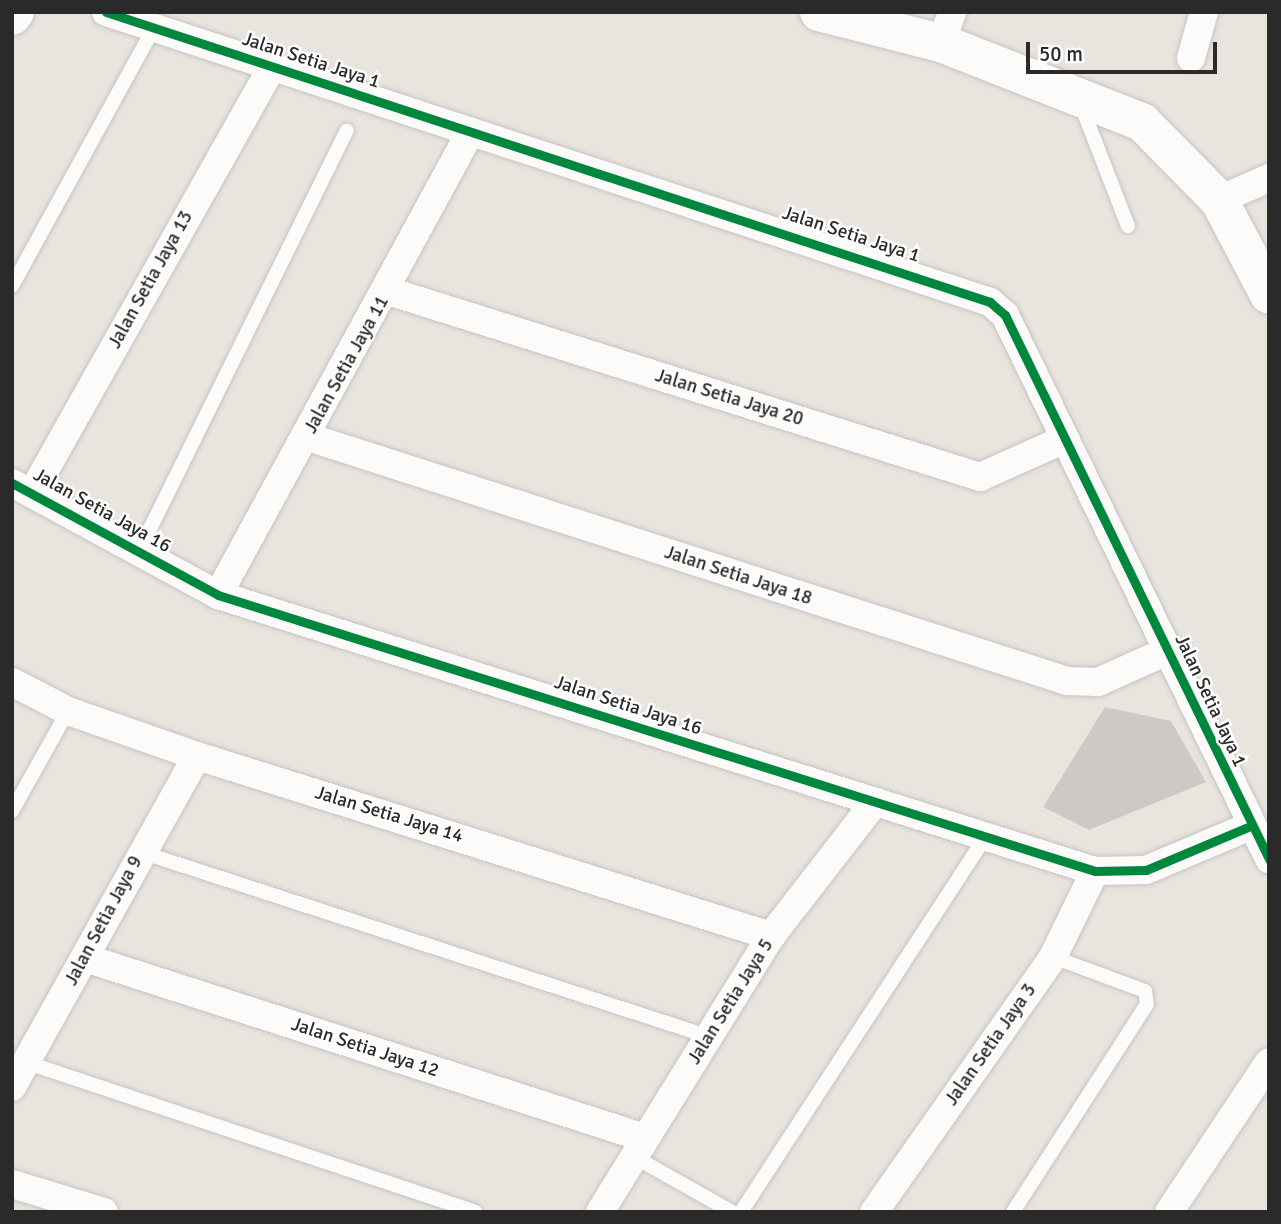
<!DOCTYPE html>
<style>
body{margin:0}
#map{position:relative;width:1281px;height:1224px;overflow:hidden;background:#e9e4de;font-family:Signika,sans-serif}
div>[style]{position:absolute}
.building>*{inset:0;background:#cdcac6}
.roads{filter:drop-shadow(0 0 2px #c6c4c5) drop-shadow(0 0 2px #c6c4c5)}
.lane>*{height:14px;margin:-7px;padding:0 7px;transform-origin:7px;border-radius:7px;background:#fcfbfa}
.street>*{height:28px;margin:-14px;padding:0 14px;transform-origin:14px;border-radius:14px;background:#fcfbfa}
.secondary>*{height:38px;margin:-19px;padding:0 19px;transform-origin:19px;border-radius:19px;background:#fcfbfa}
.cycleway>*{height:9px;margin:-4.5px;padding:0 4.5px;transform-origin:4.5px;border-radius:4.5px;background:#00873e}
span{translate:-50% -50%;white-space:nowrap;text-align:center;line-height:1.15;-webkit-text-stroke:5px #fff;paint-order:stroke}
.street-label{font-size:19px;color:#2a2a2a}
.frame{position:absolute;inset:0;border:14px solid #2a2a2a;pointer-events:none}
.scale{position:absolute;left:1026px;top:42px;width:191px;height:32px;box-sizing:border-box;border:4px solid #2a2a2a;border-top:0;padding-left:9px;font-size:21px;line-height:24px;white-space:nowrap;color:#2a2a2a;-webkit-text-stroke:5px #fff;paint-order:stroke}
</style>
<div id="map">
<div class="building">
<div style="clip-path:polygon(1105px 707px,1171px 721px,1206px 782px,1089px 830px,1043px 807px)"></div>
</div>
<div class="roads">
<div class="lane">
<div style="left:1081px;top:105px;width:130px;rotate:68.8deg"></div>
<div style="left:12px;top:286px;width:294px;rotate:-61.2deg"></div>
<div style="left:139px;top:551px;width:469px;rotate:-63.7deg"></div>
<div style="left:12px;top:811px;width:115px;rotate:-60.8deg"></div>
<div style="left:141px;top:852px;width:598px;rotate:18.01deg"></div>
<div style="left:25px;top:1062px;width:475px;rotate:18.4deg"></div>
<div style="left:633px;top:1156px;width:114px;rotate:29.5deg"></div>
<div style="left:741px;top:1212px;width:447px;rotate:-56.9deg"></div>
<div style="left:1013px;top:1212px;width:247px;rotate:-57.2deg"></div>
<div style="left:1147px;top:1004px;width:13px;rotate:-99deg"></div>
<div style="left:1145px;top:991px;width:98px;rotate:-159.7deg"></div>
</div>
<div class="street">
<div style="left:106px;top:12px;width:930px;rotate:18.16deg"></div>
<div style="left:990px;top:302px;width:20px;rotate:41deg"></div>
<div style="left:1005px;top:315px;width:605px;rotate:64.11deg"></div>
<div style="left:941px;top:43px;width:33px;rotate:-70deg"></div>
<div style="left:1191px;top:58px;width:48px;rotate:-74.2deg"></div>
<div style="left:1219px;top:200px;width:55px;rotate:-23.7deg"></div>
<div style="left:388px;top:291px;width:621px;rotate:17.44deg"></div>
<div style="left:980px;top:477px;width:93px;rotate:-24.1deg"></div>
<div style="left:308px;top:437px;width:797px;rotate:17.82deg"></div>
<div style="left:1067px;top:681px;width:31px;rotate:2deg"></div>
<div style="left:1098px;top:682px;width:76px;rotate:-24.2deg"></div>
<div style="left:12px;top:483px;width:234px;rotate:28.5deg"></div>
<div style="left:218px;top:595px;width:919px;rotate:17.47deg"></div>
<div style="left:1095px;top:871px;width:51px;rotate:-1.1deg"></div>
<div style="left:1146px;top:870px;width:113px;rotate:-22.9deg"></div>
<div style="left:32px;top:493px;width:488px;rotate:-60.6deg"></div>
<div style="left:218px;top:595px;width:528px;rotate:-61.4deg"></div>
<div style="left:12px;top:682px;width:63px;rotate:27.4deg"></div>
<div style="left:68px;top:711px;width:137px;rotate:19.2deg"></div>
<div style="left:197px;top:756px;width:602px;rotate:17.41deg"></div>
<div style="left:85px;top:958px;width:588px;rotate:17.82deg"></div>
<div style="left:12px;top:1087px;width:379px;rotate:-60.8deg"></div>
<div style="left:12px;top:1184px;width:96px;rotate:16.9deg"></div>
<div style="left:600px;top:1212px;width:325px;rotate:-58.2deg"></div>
<div style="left:771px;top:936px;width:170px;rotate:-52.2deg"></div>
<div style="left:874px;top:1212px;width:312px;rotate:-54.9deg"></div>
<div style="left:1053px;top:957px;width:96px;rotate:-64deg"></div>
<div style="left:1169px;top:1212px;width:180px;rotate:-56.3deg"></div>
</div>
<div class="secondary">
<div style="left:819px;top:12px;width:126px;rotate:14.3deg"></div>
<div style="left:941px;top:43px;width:216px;rotate:21.5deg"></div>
<div style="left:1142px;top:122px;width:110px;rotate:45.4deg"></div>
<div style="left:1219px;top:200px;width:107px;rotate:62.2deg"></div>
<div style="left:12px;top:16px;width:5px;rotate:-53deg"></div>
</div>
</div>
<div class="cycleway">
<div style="left:106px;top:12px;width:930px;rotate:18.16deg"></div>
<div style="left:990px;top:302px;width:20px;rotate:41deg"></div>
<div style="left:1005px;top:315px;width:605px;rotate:64.11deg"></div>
<div style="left:12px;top:483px;width:234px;rotate:28.5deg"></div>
<div style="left:218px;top:595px;width:919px;rotate:17.47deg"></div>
<div style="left:1095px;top:871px;width:51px;rotate:-1.1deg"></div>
<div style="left:1146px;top:870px;width:113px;rotate:-22.9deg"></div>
</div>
<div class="street-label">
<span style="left:311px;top:61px;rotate:18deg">Jalan Setia Jaya 1</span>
<span style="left:851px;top:235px;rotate:18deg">Jalan Setia Jaya 1</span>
<span style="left:151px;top:280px;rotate:-61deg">Jalan Setia Jaya 13</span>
<span style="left:347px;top:365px;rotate:-61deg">Jalan Setia Jaya 11</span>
<span style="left:729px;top:398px;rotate:17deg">Jalan Setia Jaya 20</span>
<span style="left:102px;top:511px;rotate:29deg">Jalan Setia Jaya 16</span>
<span style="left:738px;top:576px;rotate:18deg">Jalan Setia Jaya 18</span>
<span style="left:1210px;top:701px;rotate:65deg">Jalan Setia Jaya 1</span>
<span style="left:628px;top:706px;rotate:18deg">Jalan Setia Jaya 16</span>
<span style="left:389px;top:815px;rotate:17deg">Jalan Setia Jaya 14</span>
<span style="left:104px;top:921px;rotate:-62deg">Jalan Setia Jaya 9</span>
<span style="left:731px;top:1002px;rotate:-58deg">Jalan Setia Jaya 5</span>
<span style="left:991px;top:1045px;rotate:-55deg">Jalan Setia Jaya 3</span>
<span style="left:365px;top:1048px;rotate:18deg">Jalan Setia Jaya 12</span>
</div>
<div class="frame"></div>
<div class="scale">50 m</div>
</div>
